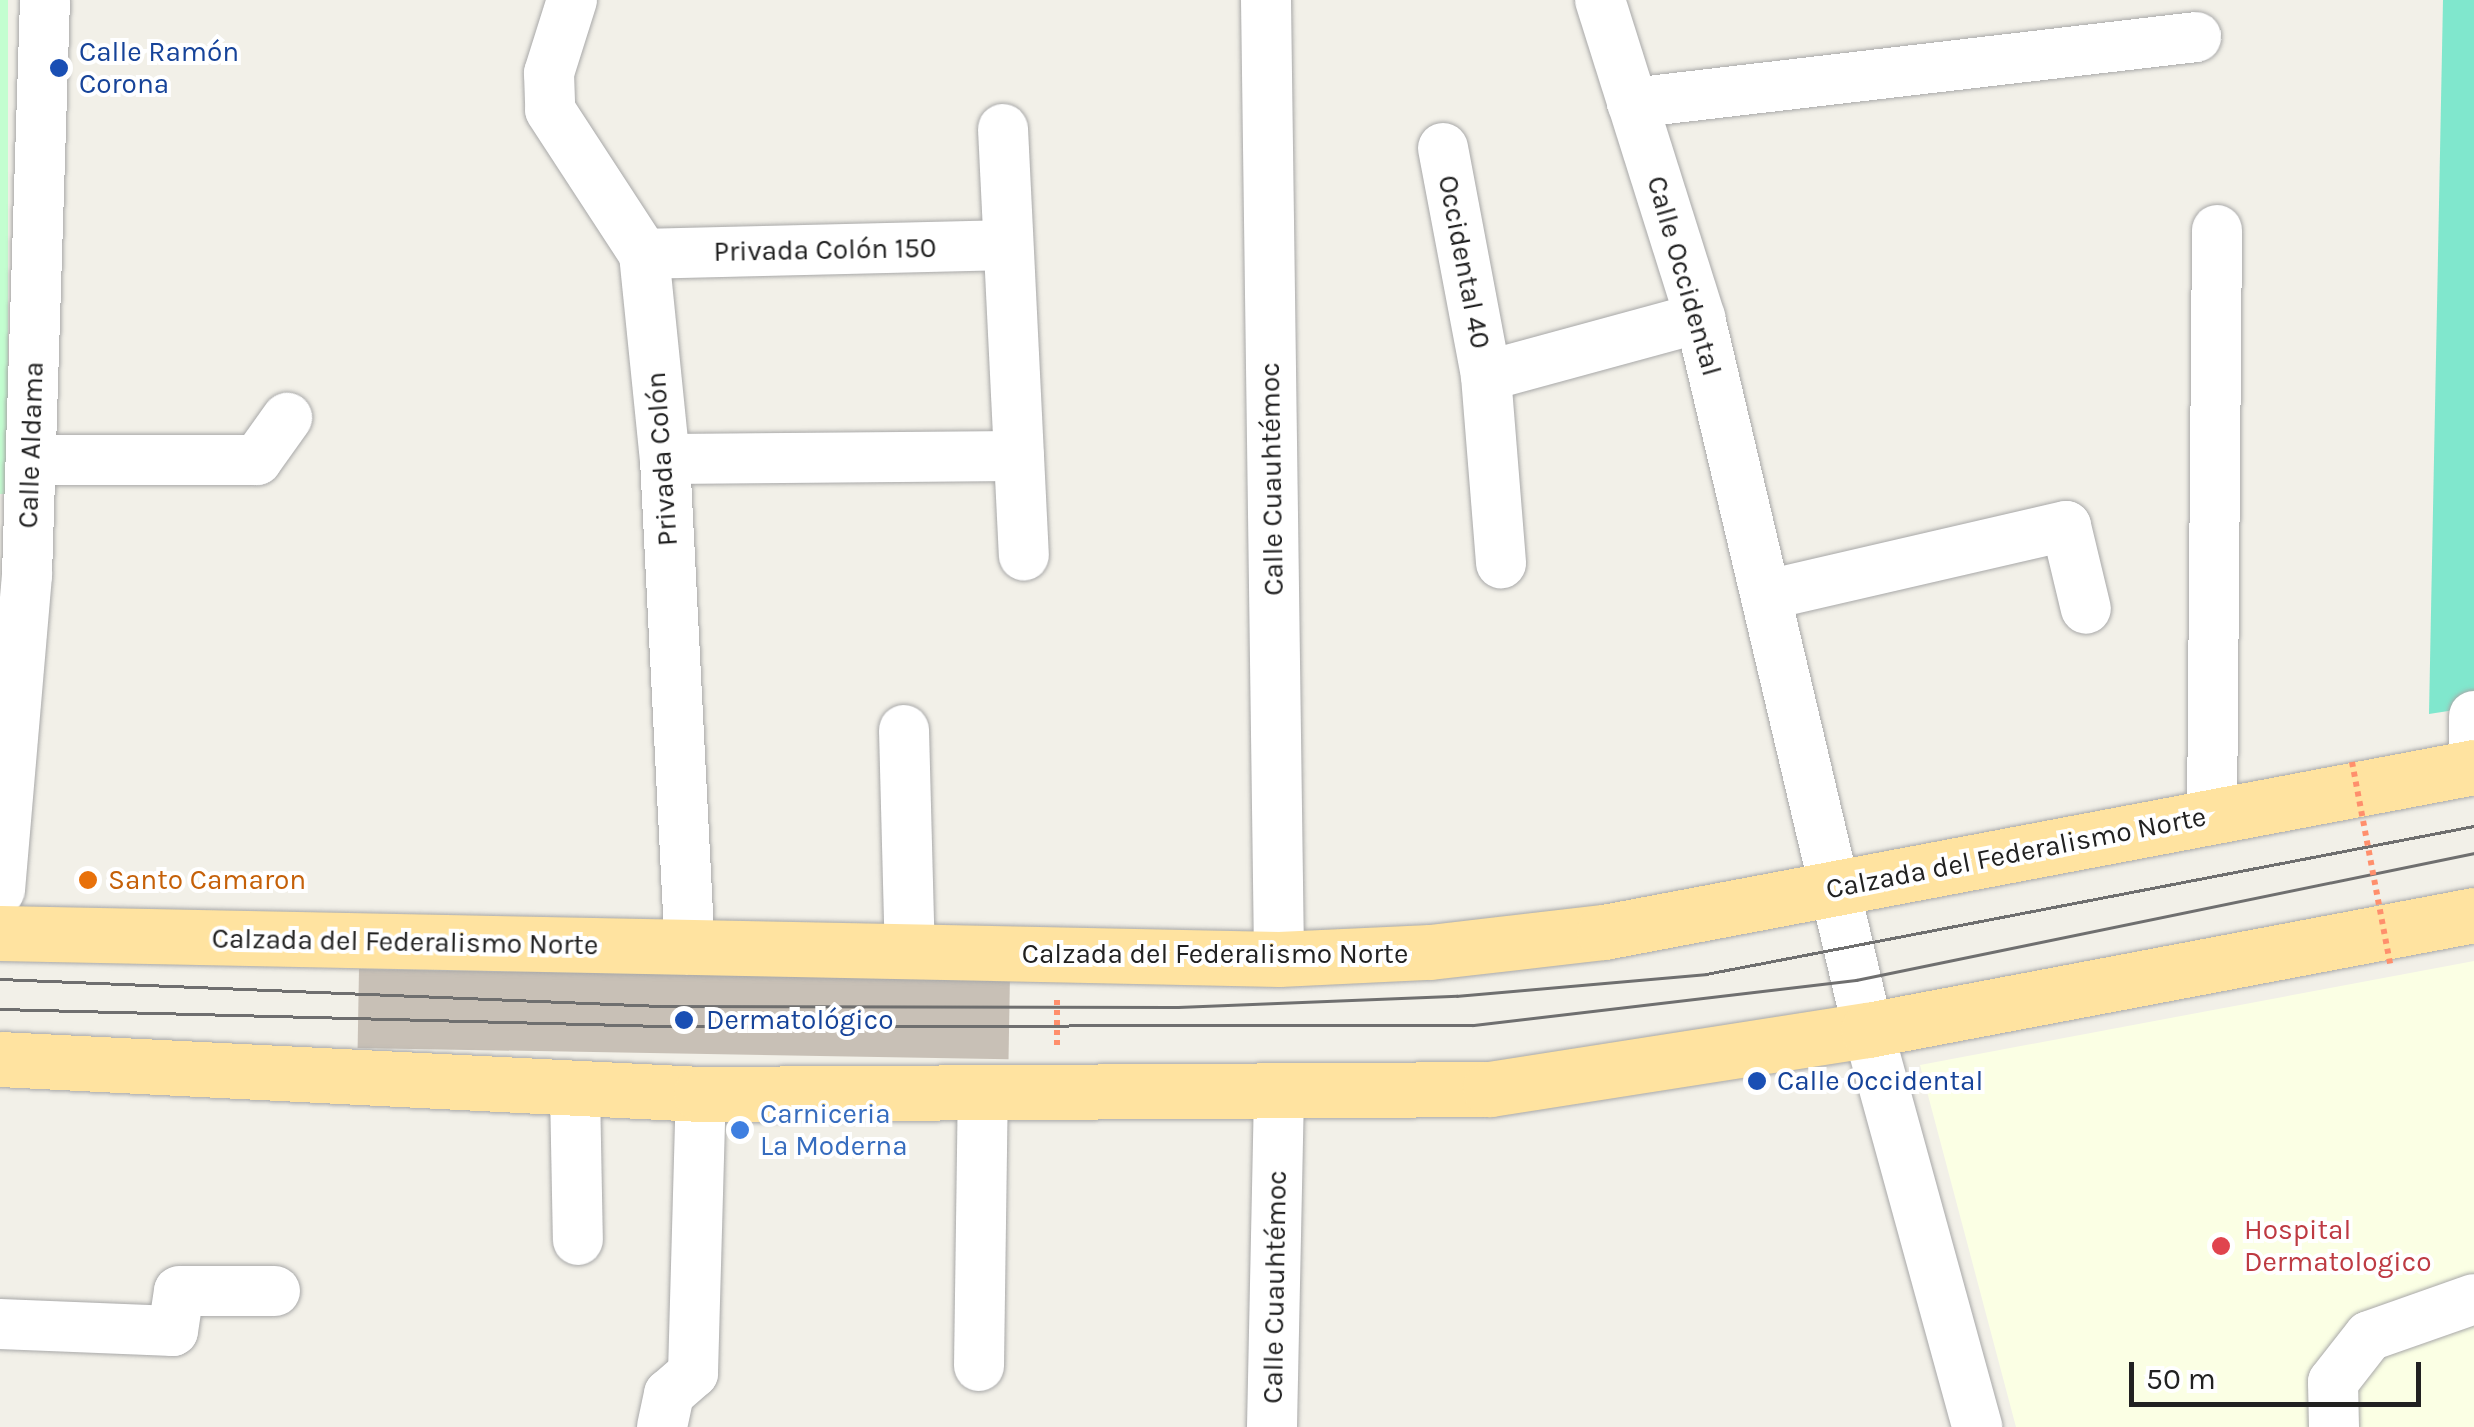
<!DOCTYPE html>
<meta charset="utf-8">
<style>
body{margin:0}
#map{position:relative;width:2474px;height:1427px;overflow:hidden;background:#f2f0e8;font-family:Karla,sans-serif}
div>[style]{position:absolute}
.education>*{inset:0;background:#fbffe4}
.park>*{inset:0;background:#c3fed0;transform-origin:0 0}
.pitch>*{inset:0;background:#80e7cd}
.building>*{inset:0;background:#c8c0b6;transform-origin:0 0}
.path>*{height:6px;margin-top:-3px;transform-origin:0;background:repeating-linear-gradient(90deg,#ff8f6c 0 5px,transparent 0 10px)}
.roads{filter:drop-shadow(0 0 2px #a8a8a8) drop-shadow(0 0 2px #a8a8a8)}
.minor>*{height:50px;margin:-25px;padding:0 25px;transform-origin:25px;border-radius:25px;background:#fff}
.major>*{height:55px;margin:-27.5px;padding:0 27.5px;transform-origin:27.5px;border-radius:27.5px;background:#ffe3a0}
.tram>*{height:2.5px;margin:-1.25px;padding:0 1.25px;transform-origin:1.25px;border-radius:1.25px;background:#6f6f6f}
.path-bridge>*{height:6px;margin-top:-3px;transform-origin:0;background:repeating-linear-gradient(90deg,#ff8f6c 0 5px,transparent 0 10px)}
.dots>*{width:28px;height:28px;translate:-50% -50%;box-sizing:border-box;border:5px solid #fff;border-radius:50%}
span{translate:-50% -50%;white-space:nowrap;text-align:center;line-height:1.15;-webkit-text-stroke:8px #fff;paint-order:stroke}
.transit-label{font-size:28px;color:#164399}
.left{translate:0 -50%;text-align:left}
.street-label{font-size:28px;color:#212121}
.food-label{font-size:28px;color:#c56008}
.shop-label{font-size:28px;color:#366cbe}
.health-label{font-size:28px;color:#be3a42}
.scale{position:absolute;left:2129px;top:1362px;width:292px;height:45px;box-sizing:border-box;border:5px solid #212121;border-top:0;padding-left:12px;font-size:30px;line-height:35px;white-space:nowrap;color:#212121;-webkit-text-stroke:8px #fff;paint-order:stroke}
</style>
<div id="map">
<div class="education">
<div style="clip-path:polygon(2474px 961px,2474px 1427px,2016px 1427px,1920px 1065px)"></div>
</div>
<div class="park">
<div style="left:0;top:0;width:8px;height:494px"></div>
</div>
<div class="pitch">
<div style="clip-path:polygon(2443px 0,2474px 0,2474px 707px,2429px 714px)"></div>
</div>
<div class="building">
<div style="left:359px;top:969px;width:651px;height:79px;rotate:1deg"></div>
</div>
<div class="path">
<div style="left:1057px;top:1000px;width:45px;rotate:90deg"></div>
</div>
<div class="roads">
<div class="minor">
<div style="left:572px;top:0;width:77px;rotate:107.5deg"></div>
<div style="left:549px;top:73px;width:37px;rotate:88deg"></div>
<div style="left:550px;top:110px;width:172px;rotate:56.9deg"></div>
<div style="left:644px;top:254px;width:206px;rotate:84.2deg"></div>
<div style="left:665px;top:459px;width:491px;rotate:87.1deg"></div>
<div style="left:1266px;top:0;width:959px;rotate:89.22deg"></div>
<div style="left:1600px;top:0;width:333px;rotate:72.5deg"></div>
<div style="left:1700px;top:318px;width:732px;rotate:76.72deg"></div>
<div style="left:1868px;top:1030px;width:412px;rotate:74.6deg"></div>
<div style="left:1632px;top:103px;width:568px;rotate:-6.67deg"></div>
<div style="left:1003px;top:129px;width:427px;rotate:87.2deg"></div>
<div style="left:1443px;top:148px;width:232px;rotate:79.3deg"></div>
<div style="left:1486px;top:376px;width:188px;rotate:85.4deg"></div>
<div style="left:644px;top:254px;width:362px;rotate:-1.4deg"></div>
<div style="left:1486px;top:376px;width:222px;rotate:-15.2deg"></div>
<div style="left:665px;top:459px;width:354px;rotate:-0.5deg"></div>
<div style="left:31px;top:460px;width:226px"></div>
<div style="left:257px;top:460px;width:52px;rotate:-54.5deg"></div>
<div style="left:1767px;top:595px;width:307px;rotate:-13deg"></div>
<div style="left:2066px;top:526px;width:85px;rotate:76.5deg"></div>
<div style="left:2474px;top:716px;width:38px;rotate:90deg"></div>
<div style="left:904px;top:730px;width:223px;rotate:88.5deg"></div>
<div style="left:2212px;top:817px;width:587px;rotate:-89.51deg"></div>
<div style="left:0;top:890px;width:316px;rotate:-85.1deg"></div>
<div style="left:27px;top:575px;width:575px;rotate:-88.21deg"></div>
<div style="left:575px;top:1090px;width:150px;rotate:88.9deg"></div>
<div style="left:0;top:1324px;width:173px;rotate:2.3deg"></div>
<div style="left:173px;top:1331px;width:40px;rotate:-81.5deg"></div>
<div style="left:179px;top:1291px;width:96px"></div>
<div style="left:979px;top:1366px;width:272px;rotate:-89.2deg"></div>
<div style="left:662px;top:1427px;width:34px;rotate:-78deg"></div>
<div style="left:669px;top:1394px;width:32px;rotate:-41deg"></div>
<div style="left:693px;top:1373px;width:279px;rotate:-88.4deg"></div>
<div style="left:1272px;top:1427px;width:339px;rotate:-88.8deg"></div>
<div style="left:2334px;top:1427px;width:45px;rotate:-91.3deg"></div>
<div style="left:2333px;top:1382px;width:58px;rotate:-52deg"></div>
<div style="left:2369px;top:1336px;width:111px;rotate:-19.4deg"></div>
</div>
<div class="major">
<div style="left:0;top:933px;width:1279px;rotate:1.16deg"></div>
<div style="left:1279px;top:959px;width:151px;rotate:-2.7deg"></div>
<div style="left:1430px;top:952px;width:175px;rotate:-6.6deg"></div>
<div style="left:1604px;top:932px;width:886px;rotate:-10.74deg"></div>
<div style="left:0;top:1059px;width:702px;rotate:2.86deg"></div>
<div style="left:701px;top:1094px;width:789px;rotate:-0.36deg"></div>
<div style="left:1490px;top:1089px;width:383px;rotate:-8.9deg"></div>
<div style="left:1868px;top:1030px;width:617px;rotate:-10.75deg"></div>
</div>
</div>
<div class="tram">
<div style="left:0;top:979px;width:662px;rotate:2.34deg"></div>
<div style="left:661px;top:1006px;width:517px;rotate:0.11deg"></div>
<div style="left:1178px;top:1007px;width:279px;rotate:-2.3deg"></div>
<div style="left:1457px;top:996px;width:250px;rotate:-5deg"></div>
<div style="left:1706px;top:974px;width:782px;rotate:-10.91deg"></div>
<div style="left:0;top:1009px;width:661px;rotate:1.47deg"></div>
<div style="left:661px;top:1026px;width:812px;rotate:-0.07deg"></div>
<div style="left:1473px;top:1025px;width:386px;rotate:-6.7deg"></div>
<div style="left:1856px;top:980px;width:631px;rotate:-11.61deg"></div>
</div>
<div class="path-bridge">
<div style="left:2352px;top:762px;width:205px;rotate:79.3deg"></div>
</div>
<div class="dots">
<div style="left:59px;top:68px;background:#1a4fb4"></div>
<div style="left:88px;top:880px;background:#e8710a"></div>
<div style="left:684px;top:1020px;background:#1a4fb4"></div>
<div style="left:1757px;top:1081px;background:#1a4fb4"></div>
<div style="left:740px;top:1130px;background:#3f7fe0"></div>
<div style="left:2221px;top:1246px;background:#e0444e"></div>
</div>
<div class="transit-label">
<span class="left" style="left:79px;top:68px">Calle Ramón<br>Corona</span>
<span class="left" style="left:706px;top:1020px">Dermatológico</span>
<span class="left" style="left:1777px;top:1081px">Calle Occidental</span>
</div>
<div class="street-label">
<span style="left:825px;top:250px;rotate:-1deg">Privada Colón 150</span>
<span style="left:1464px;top:262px;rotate:79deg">Occidental 40</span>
<span style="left:1684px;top:276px;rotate:74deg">Calle Occidental</span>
<span style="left:31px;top:445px;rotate:-88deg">Calle Aldama</span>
<span style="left:662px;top:459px;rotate:-94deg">Privada Colón</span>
<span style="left:1272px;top:479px;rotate:-91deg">Calle Cuauhtémoc</span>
<span style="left:2016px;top:853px;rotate:-11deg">Calzada del Federalismo Norte</span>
<span style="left:405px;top:942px;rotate:1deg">Calzada del Federalismo Norte</span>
<span style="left:1215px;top:954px">Calzada del Federalismo Norte</span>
<span style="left:1275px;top:1287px;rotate:-89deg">Calle Cuauhtémoc</span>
</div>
<div class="food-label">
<span class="left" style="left:108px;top:880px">Santo Camaron</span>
</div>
<div class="shop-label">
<span class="left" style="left:760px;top:1130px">Carniceria<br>La Moderna</span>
</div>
<div class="health-label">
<span class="left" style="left:2244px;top:1246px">Hospital<br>Dermatologico</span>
</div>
<div class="scale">50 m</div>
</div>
